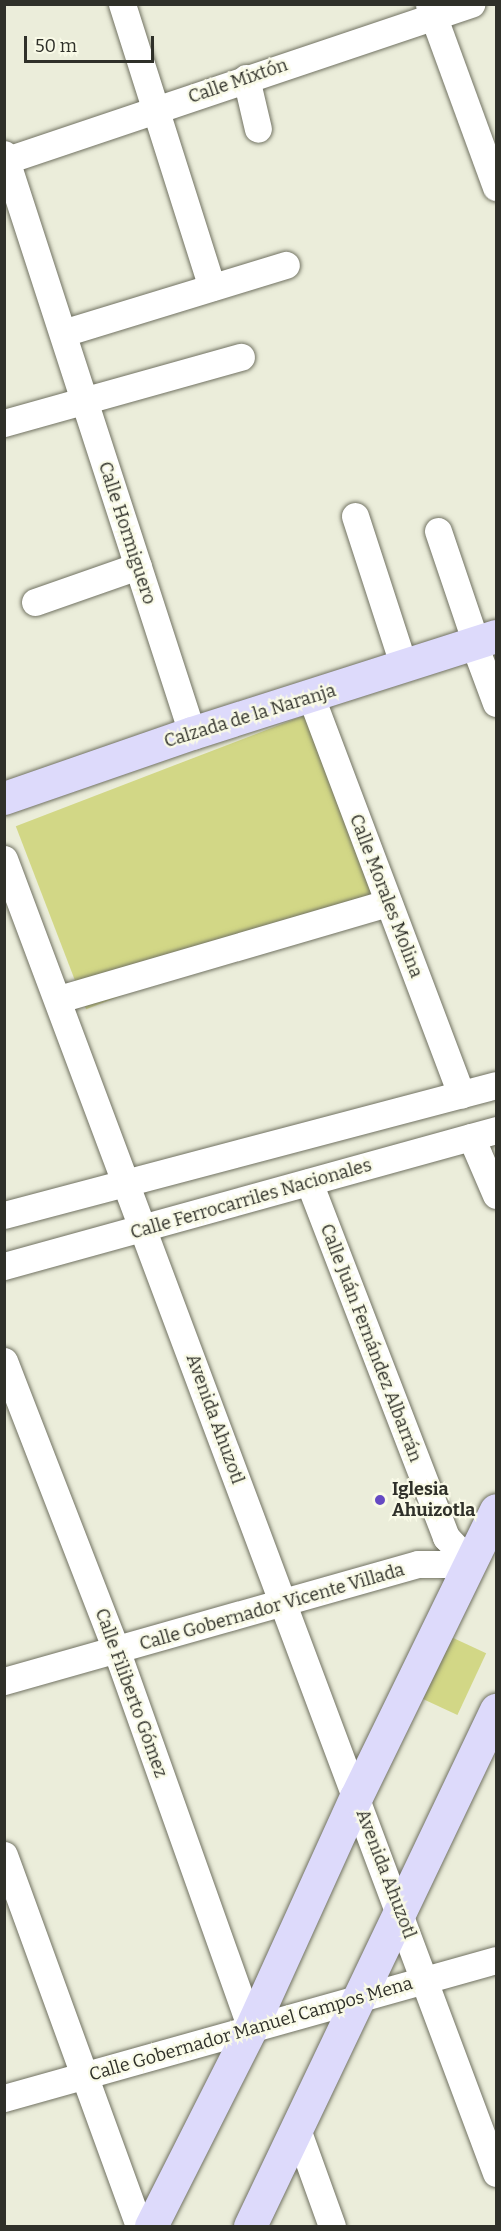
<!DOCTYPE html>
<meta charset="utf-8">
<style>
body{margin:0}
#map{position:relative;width:501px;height:2231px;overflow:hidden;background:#ebedda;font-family:Bitter,serif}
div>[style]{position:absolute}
.green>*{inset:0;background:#d2d786;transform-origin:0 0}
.roads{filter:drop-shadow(0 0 2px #717262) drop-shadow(0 0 2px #717262)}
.minor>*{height:27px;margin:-13.5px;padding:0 13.5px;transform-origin:13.5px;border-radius:13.5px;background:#fff}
.major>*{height:33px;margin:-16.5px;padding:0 16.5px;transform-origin:16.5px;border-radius:16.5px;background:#dddafb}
.dots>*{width:16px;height:16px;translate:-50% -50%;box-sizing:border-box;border:3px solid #f9fae7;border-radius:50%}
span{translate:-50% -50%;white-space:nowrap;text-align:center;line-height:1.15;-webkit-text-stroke:4.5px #f9fae7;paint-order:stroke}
.street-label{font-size:18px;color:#2f3029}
.poi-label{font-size:18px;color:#2f3029;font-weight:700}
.left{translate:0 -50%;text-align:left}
.frame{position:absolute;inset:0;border:6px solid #2f3029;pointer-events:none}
.scale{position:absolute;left:24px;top:36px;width:130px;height:27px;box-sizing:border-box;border:3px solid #2f3029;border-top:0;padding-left:8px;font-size:18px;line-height:21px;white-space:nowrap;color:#2f3029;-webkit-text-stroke:4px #f9fae7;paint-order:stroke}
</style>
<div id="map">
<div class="green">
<div style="left:308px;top:714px;width:196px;height:313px;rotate:69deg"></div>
<div style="left:449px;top:1636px;width:41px;height:68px;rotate:25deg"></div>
</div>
<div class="roads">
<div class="minor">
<div style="left:122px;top:4px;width:297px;rotate:72.4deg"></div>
<div style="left:429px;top:4px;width:195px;rotate:69.9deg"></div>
<div style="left:246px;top:78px;width:52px;rotate:76.8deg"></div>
<div style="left:4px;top:154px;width:609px;rotate:72.01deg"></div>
<div style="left:7px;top:160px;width:490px;rotate:-18.6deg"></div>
<div style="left:63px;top:333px;width:233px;rotate:-17deg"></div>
<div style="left:4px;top:423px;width:246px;rotate:-15.6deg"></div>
<div style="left:355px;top:516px;width:159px;rotate:72deg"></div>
<div style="left:438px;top:531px;width:118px;rotate:71.3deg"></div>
<div style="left:35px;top:602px;width:109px;rotate:-19.3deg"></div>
<div style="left:474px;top:644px;width:63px;rotate:69.6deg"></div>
<div style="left:311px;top:697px;width:425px;rotate:69.3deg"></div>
<div style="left:4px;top:859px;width:1403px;rotate:69.47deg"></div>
<div style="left:59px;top:999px;width:343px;rotate:-16.3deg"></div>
<div style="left:471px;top:1137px;width:63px;rotate:66.7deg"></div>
<div style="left:309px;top:1182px;width:381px;rotate:68.9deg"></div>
<div style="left:446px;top:1537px;width:37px;rotate:47deg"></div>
<div style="left:4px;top:1215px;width:509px;rotate:-14.8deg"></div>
<div style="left:4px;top:1266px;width:510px;rotate:-15.45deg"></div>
<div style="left:4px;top:1361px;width:312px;rotate:68.8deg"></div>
<div style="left:117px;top:1652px;width:399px;rotate:70.4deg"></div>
<div style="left:4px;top:1681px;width:430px;rotate:-15.8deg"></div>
<div style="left:418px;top:1564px;width:53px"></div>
<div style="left:4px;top:1855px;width:395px;rotate:70deg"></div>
<div style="left:4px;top:2098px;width:511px;rotate:-15.67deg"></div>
<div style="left:297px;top:2129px;width:103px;rotate:70.2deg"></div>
</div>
<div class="major">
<div style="left:4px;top:798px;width:199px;rotate:-19.1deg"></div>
<div style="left:192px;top:733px;width:319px;rotate:-17.7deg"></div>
<div style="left:151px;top:2226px;width:222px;rotate:-63.2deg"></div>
<div style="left:251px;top:2028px;width:254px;rotate:-65.6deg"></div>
<div style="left:356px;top:1797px;width:319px;rotate:-64deg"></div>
<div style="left:250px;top:2226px;width:572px;rotate:-64.51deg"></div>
</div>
</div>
<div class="dots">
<div style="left:380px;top:1500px;background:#654ac3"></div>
</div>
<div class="street-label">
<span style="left:238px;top:81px;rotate:-19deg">Calle Mixtón</span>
<span style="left:127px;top:533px;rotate:72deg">Calle Hormiguero</span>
<span style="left:250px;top:716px;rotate:-17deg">Calzada de la Naranja</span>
<span style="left:386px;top:896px;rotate:69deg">Calle Morales Molina</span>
<span style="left:251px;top:1199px;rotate:-16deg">Calle Ferrocarriles Nacionales</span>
<span style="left:371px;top:1343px;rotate:69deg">Calle Juán Fernández Albarrán</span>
<span style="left:215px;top:1419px;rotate:70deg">Avenida Ahuzotl</span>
<span style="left:272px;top:1607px;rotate:-16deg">Calle Gobernador Vicente Villada</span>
<span style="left:131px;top:1693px;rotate:70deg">Calle Filiberto Gómez</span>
<span style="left:386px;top:1874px;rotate:69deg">Avenida Ahuzotl</span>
<span style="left:251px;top:2029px;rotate:-16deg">Calle Gobernador Manuel Campos Mena</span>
</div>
<div class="poi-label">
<span class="left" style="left:392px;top:1500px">Iglesia<br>Ahuizotla</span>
</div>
<div class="frame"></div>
<div class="scale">50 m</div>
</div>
